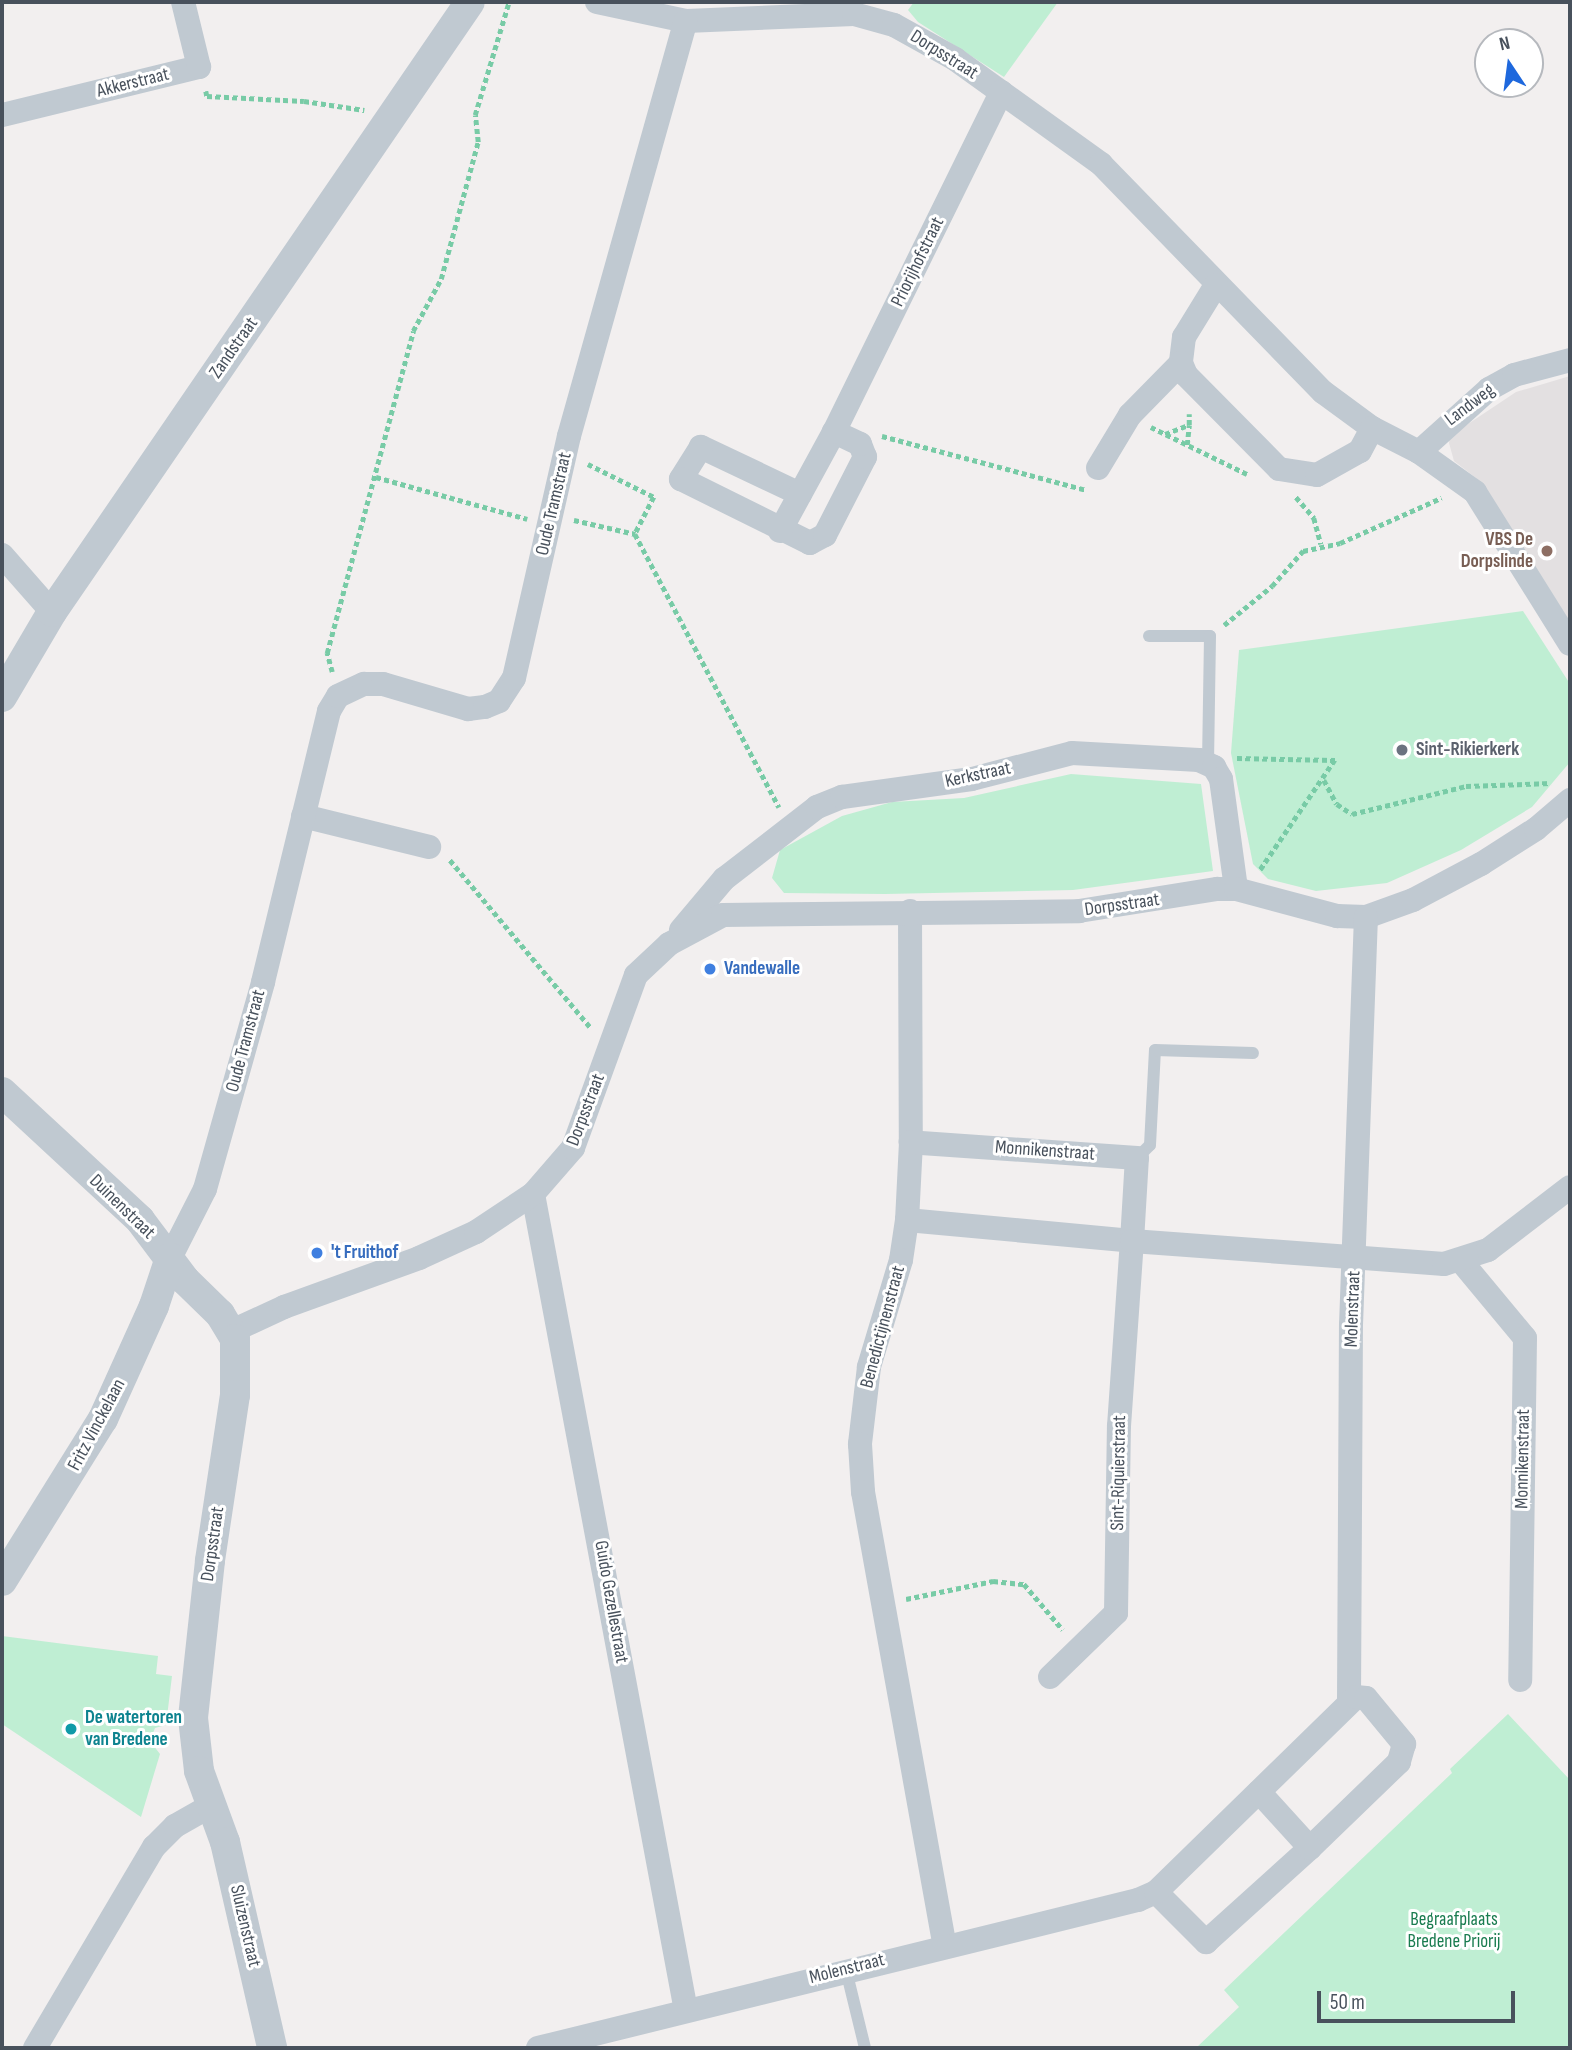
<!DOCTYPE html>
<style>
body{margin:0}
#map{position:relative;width:1572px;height:2050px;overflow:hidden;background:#f2efef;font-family:"Sofia Sans Condensed",sans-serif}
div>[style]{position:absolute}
.education>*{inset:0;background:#e3e0e1}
.green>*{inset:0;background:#bfeed3}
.path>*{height:4.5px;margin-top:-2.25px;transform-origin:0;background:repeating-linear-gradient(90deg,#78cba6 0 5px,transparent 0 8.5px)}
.service>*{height:12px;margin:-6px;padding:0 6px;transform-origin:6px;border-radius:6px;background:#c0c9d1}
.minor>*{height:24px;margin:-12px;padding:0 12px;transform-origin:12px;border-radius:12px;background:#c0c9d1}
.tertiary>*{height:30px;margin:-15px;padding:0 15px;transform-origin:15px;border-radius:15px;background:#c0c9d1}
.dots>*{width:19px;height:19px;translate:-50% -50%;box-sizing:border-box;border:4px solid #fff;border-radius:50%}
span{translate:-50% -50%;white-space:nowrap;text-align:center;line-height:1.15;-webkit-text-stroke:6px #fff;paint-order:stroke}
.street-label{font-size:19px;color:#48515c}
.education-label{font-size:19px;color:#785e54;font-weight:700}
.right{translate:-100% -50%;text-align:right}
.worship-label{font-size:19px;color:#5b616d;font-weight:700}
.left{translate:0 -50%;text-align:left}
.shop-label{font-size:19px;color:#366cbe;font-weight:700}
.culture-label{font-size:19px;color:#0d838f;font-weight:700}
.park-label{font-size:19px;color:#1a7c50}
.frame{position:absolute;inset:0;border:4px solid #48515c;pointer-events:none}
.north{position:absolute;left:1474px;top:28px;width:70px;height:70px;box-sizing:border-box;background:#fff;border:2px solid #b6b9be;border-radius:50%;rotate:347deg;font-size:19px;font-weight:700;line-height:28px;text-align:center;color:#48515c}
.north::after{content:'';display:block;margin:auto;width:24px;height:32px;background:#1e68dd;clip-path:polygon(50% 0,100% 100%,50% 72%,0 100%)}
.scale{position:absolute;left:1317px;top:1991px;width:198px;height:32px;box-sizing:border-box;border:4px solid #48515c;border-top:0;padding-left:9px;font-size:21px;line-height:24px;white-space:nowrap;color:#48515c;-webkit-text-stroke:5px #fff;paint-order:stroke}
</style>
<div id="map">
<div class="education">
<div style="clip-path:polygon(1570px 376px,1570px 623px,1476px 478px,1454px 461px,1449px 443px,1450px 436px,1516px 392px)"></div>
</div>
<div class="green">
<div style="clip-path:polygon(914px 2px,1058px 2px,1004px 77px,918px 22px,908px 10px)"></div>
<div style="clip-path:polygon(1523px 611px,1570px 684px,1570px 762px,1532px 807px,1461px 850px,1387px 883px,1316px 891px,1268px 879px,1253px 864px,1231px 753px,1239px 650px)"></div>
<div style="clip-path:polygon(1071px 774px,1201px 784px,1213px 871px,1073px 890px,885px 894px,784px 893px,772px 878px,780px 850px,842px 816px,892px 802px,964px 798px)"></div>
<div style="clip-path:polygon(2px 1636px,158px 1656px,156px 1674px,172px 1676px,166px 1725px,155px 1728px,150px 1741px,160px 1754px,141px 1817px,2px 1724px)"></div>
<div style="clip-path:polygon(1508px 1714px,1570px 1780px,1570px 2048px,1196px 2048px,1239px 2007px,1224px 1990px,1452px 1773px,1450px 1769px)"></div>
</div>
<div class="path">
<div style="left:206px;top:91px;width:5px;rotate:79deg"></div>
<div style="left:207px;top:96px;width:97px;rotate:3deg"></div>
<div style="left:304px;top:101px;width:61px;rotate:8.5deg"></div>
<div style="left:1151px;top:427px;width:107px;rotate:26.1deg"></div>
<div style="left:1165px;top:434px;width:26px;rotate:-21deg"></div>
<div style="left:1189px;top:425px;width:11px;rotate:-90deg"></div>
<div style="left:882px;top:436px;width:211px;rotate:14.8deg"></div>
<div style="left:1187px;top:445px;width:20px;rotate:-84deg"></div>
<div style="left:588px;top:464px;width:74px;rotate:26.6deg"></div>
<div style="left:654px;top:497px;width:42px;rotate:117.2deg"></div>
<div style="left:635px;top:534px;width:309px;rotate:62.2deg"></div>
<div style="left:376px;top:477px;width:157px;rotate:15.5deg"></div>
<div style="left:1296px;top:497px;width:28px;rotate:49deg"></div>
<div style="left:1314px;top:518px;width:27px;rotate:75deg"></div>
<div style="left:574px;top:520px;width:63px;rotate:12.9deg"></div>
<div style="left:1224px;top:625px;width:62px;rotate:-39.1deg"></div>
<div style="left:1272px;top:586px;width:47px;rotate:-48.5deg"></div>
<div style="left:1303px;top:551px;width:38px;rotate:-12deg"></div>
<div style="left:1340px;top:543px;width:111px;rotate:-24deg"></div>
<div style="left:332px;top:672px;width:20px;rotate:-105deg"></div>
<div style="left:327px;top:653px;width:333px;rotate:-75deg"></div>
<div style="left:413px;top:331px;width:59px;rotate:-61.7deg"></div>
<div style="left:441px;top:279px;width:142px;rotate:-74.9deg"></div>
<div style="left:478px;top:142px;width:27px;rotate:-96deg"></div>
<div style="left:475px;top:115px;width:118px;rotate:-73.3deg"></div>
<div style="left:1237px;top:758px;width:98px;rotate:1.2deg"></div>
<div style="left:1335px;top:760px;width:135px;rotate:124.2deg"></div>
<div style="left:1324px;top:780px;width:27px;rotate:62deg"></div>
<div style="left:1337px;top:804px;width:18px;rotate:34deg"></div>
<div style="left:1352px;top:814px;width:117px;rotate:-13.8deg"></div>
<div style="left:1466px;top:786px;width:85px;rotate:-2deg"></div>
<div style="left:450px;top:860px;width:218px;rotate:50deg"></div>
<div style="left:906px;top:1599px;width:89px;rotate:-11.7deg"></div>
<div style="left:993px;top:1581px;width:31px;rotate:6deg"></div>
<div style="left:1024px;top:1584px;width:60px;rotate:49.7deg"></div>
</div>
<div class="service">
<div style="left:1149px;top:636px;width:61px"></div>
<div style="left:1210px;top:636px;width:127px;rotate:90.9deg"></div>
<div style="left:1137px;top:1158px;width:18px;rotate:-45deg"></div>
<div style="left:1150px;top:1145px;width:95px;rotate:-87deg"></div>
<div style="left:1155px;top:1050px;width:98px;rotate:1.8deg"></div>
<div style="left:846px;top:1970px;width:80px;rotate:76.3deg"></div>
</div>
<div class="minor">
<div style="left:597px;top:2px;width:91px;rotate:12.1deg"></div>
<div style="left:686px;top:21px;width:168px;rotate:-2.4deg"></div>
<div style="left:854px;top:14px;width:41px;rotate:15.4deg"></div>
<div style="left:894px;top:25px;width:70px;rotate:29.1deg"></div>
<div style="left:955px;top:59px;width:180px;rotate:35.7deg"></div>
<div style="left:1101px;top:164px;width:318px;rotate:45.8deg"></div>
<div style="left:1323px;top:392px;width:61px;rotate:36.3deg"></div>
<div style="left:1372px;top:428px;width:53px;rotate:27.1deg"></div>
<div style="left:1419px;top:452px;width:69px;rotate:35.5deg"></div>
<div style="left:1475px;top:492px;width:179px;rotate:58deg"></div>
<div style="left:2px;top:115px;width:203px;rotate:-13.7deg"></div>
<div style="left:199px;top:67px;width:67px;rotate:-103.8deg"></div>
<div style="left:1216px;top:285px;width:61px;rotate:121.6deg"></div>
<div style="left:1184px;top:337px;width:26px;rotate:97deg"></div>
<div style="left:1181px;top:363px;width:13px;rotate:67deg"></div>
<div style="left:1186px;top:375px;width:132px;rotate:45.3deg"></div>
<div style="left:1279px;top:469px;width:38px;rotate:9deg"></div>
<div style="left:1317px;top:475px;width:49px;rotate:-29.2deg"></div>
<div style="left:1360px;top:451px;width:26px;rotate:-62deg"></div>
<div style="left:1419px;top:452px;width:94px;rotate:-42deg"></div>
<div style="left:1489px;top:389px;width:29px;rotate:-29deg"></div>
<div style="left:1514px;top:375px;width:58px;rotate:-15deg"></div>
<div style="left:1098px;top:468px;width:62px;rotate:-58.9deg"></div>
<div style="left:1130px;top:415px;width:73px;rotate:-45.6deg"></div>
<div style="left:800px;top:494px;width:110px;rotate:-154.6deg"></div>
<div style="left:701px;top:447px;width:38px;rotate:122deg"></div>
<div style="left:681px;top:479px;width:144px;rotate:26.4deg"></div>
<div style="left:810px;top:543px;width:17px;rotate:-28deg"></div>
<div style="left:825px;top:535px;width:88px;rotate:-62.9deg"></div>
<div style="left:865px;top:457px;width:14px;rotate:-111deg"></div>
<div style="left:860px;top:444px;width:29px;rotate:-155deg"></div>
<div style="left:780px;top:531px;width:113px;rotate:-61.4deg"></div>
<div style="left:834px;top:432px;width:379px;rotate:-63.8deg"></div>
<div style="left:2px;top:555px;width:76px;rotate:48.7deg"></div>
<div style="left:303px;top:816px;width:130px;rotate:13.8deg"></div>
<div style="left:910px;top:911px;width:231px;rotate:89.8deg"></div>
<div style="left:911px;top:1142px;width:78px;rotate:92.9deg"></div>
<div style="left:907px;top:1220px;width:40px;rotate:98.5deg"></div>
<div style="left:901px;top:1260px;width:112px;rotate:106.7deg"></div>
<div style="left:869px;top:1367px;width:78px;rotate:96.7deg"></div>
<div style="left:860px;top:1444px;width:48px;rotate:86.4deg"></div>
<div style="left:863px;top:1492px;width:461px;rotate:79.8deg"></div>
<div style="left:681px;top:930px;width:67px;rotate:-49.9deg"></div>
<div style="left:724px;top:879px;width:118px;rotate:-37.7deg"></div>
<div style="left:817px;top:807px;width:27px;rotate:-22deg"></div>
<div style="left:842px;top:797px;width:131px;rotate:-7.9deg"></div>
<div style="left:972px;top:779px;width:103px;rotate:-14.6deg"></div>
<div style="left:1072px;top:753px;width:127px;rotate:3.2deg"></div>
<div style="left:1199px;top:760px;width:17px;rotate:25deg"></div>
<div style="left:1214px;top:767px;width:14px;rotate:60deg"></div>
<div style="left:1221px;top:779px;width:111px;rotate:82.2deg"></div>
<div style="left:533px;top:1194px;width:831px;rotate:79.39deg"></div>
<div style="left:907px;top:1220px;width:226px;rotate:5.3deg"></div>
<div style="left:1132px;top:1241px;width:83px;rotate:-86.6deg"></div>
<div style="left:1137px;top:1158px;width:227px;rotate:-176deg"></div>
<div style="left:170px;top:1258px;width:77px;rotate:-63.1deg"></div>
<div style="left:205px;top:1189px;width:215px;rotate:-74.3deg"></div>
<div style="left:263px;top:982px;width:279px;rotate:-76.3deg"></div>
<div style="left:329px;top:711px;width:17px;rotate:-59deg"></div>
<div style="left:338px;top:696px;width:29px;rotate:-25deg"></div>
<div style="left:364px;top:684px;width:19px"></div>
<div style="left:383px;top:684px;width:89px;rotate:16.4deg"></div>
<div style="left:468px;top:709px;width:17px;rotate:-7deg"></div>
<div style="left:485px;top:707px;width:15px;rotate:-23deg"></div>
<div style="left:499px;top:701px;width:27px;rotate:-57deg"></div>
<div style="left:514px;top:678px;width:248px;rotate:-77.2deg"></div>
<div style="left:569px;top:436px;width:431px;rotate:-74.3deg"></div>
<div style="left:1461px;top:1261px;width:100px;rotate:50.3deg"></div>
<div style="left:1525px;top:1338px;width:342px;rotate:90.8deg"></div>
<div style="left:230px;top:1332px;width:60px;rotate:-24.8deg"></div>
<div style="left:284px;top:1307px;width:144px;rotate:-19.9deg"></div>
<div style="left:419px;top:1258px;width:63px;rotate:-24.5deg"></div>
<div style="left:476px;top:1232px;width:69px;rotate:-33.7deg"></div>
<div style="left:533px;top:1194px;width:61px;rotate:-49deg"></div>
<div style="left:573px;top:1148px;width:184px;rotate:-70deg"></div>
<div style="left:636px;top:975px;width:45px;rotate:-43.2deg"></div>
<div style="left:669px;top:944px;width:61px;rotate:-28.2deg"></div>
<div style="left:723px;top:915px;width:356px;rotate:-0.6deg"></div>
<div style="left:1079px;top:911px;width:140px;rotate:-9.1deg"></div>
<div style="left:1217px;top:889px;width:19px"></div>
<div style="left:1236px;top:889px;width:105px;rotate:15deg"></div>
<div style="left:1337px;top:916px;width:29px;rotate:2deg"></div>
<div style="left:1366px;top:917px;width:50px;rotate:-19.9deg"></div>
<div style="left:1413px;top:900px;width:77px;rotate:-27.9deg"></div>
<div style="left:1481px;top:864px;width:65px;rotate:-32.5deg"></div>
<div style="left:1536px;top:829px;width:45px;rotate:-40.5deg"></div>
<div style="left:1050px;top:1677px;width:92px;rotate:-44.1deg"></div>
<div style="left:1116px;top:1613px;width:187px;rotate:-89.1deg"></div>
<div style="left:1119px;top:1426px;width:185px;rotate:-86deg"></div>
<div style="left:1132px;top:1241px;width:313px;rotate:4.2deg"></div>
<div style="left:1444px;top:1264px;width:46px;rotate:-17.7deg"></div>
<div style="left:1488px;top:1250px;width:103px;rotate:-37.5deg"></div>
<div style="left:1349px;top:1701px;width:376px;rotate:-89.7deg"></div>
<div style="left:1351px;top:1325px;width:408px;rotate:-87.9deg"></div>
<div style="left:1156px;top:1892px;width:71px;rotate:45deg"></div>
<div style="left:1206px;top:1942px;width:140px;rotate:-42.1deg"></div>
<div style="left:35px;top:2048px;width:234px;rotate:-59.4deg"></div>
<div style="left:154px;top:1847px;width:30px;rotate:-45deg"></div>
<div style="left:175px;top:1826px;width:43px;rotate:-29.6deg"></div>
<div style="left:538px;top:2048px;width:618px;rotate:-13.86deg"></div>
<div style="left:1138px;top:1900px;width:20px;rotate:-24deg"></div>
<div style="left:1156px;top:1892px;width:279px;rotate:-44.3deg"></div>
<div style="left:1356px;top:1697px;width:10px;rotate:6deg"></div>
<div style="left:1366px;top:1698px;width:60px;rotate:50.4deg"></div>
<div style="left:1404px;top:1744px;width:19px;rotate:106deg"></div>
<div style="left:1399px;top:1762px;width:124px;rotate:136deg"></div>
<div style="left:1310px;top:1848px;width:76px;rotate:-132.3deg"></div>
</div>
<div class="tertiary">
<div style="left:2px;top:697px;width:99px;rotate:-59.5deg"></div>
<div style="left:52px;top:612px;width:739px;rotate:-55.58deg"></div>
<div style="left:2px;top:1092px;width:188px;rotate:42.8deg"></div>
<div style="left:140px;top:1220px;width:75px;rotate:53.1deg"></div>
<div style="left:185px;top:1280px;width:49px;rotate:44.2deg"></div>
<div style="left:220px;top:1314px;width:29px;rotate:59deg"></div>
<div style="left:235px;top:1339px;width:56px;rotate:90deg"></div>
<div style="left:235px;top:1395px;width:168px;rotate:98.6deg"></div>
<div style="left:210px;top:1561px;width:158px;rotate:96.2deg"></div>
<div style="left:193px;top:1718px;width:53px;rotate:83.5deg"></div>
<div style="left:199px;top:1771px;width:76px;rotate:69.9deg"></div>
<div style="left:225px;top:1842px;width:211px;rotate:77.1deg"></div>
<div style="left:2px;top:1581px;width:191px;rotate:-58.1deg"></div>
<div style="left:103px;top:1419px;width:124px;rotate:-65.7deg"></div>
<div style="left:154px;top:1306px;width:51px;rotate:-71.6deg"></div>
</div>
<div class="dots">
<div style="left:1547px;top:551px;background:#8d6e63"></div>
<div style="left:1402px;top:750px;background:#6b7280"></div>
<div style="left:710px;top:969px;background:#3f7fe0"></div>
<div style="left:317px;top:1253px;background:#3f7fe0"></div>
<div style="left:71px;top:1729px;background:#0f9aa8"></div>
</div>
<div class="street-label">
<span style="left:944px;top:55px;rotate:32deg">Dorpsstraat</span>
<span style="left:133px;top:83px;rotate:-14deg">Akkerstraat</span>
<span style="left:918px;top:262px;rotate:-64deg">Priorijhofstraat</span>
<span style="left:234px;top:348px;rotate:-55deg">Zandstraat</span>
<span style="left:1470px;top:405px;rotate:-37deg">Landweg</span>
<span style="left:554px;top:504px;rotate:-77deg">Oude Tramstraat</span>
<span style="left:978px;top:775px;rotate:-12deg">Kerkstraat</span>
<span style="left:1122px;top:905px;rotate:-8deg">Dorpsstraat</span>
<span style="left:246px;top:1041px;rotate:-75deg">Oude Tramstraat</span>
<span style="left:586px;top:1110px;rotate:-69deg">Dorpsstraat</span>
<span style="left:1045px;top:1151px;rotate:4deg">Monnikenstraat</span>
<span style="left:122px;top:1207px;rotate:44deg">Duinenstraat</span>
<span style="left:1353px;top:1309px;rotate:-88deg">Molenstraat</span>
<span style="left:883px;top:1327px;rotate:-75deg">Benedictijnenstraat</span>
<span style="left:97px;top:1425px;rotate:-62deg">Fritz Vinckelaan</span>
<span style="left:1523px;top:1459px;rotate:-89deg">Monnikenstraat</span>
<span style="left:1119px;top:1473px;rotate:-89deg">Sint-Riquierstraat</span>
<span style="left:213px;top:1544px;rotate:-82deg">Dorpsstraat</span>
<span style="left:611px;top:1602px;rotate:80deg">Guido Gezellestraat</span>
<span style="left:245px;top:1926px;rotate:77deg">Sluizenstraat</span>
<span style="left:847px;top:1969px;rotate:-14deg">Molenstraat</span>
</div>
<div class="education-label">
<span class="right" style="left:1533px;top:551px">VBS De<br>Dorpslinde</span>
</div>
<div class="worship-label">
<span class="left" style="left:1416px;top:750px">Sint-Rikierkerk</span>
</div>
<div class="shop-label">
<span class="left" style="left:724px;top:969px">Vandewalle</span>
<span class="left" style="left:331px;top:1253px">'t Fruithof</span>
</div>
<div class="culture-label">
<span class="left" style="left:85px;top:1729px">De watertoren<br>van Bredene</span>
</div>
<div class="park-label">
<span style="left:1454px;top:1931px">Begraafplaats<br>Bredene Priorij</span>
</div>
<div class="frame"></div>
<div class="north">N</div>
<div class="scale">50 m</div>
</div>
